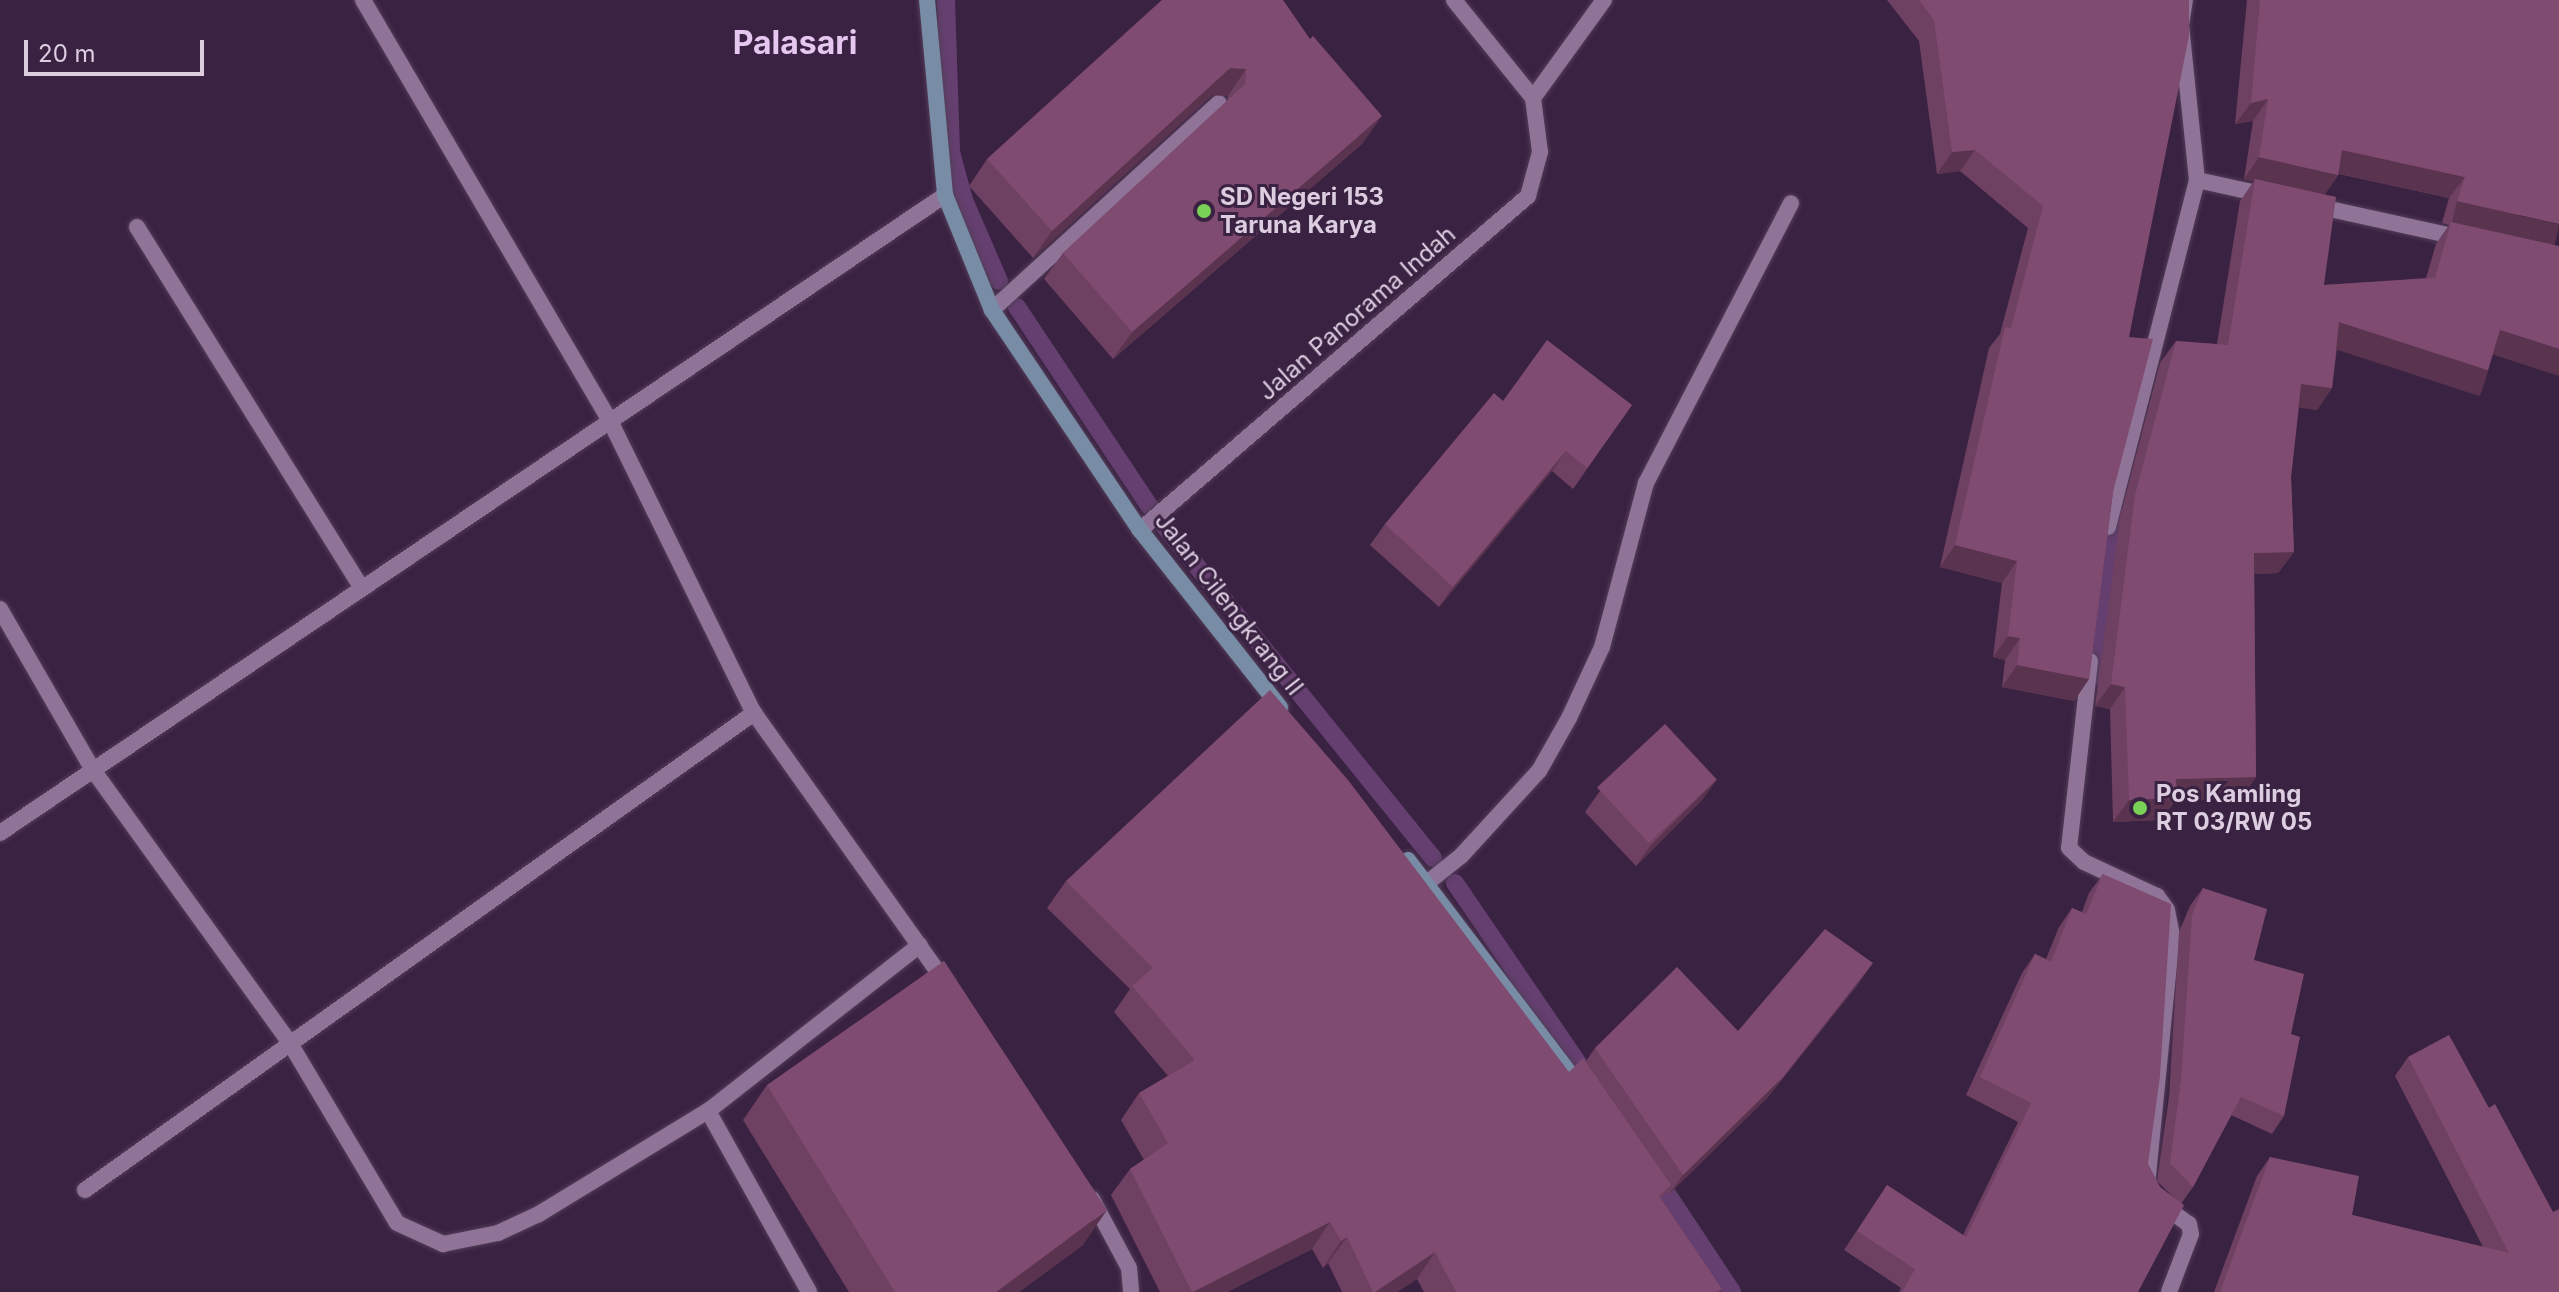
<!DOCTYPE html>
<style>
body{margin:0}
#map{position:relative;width:2559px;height:1292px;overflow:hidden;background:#3a2242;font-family:Inter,sans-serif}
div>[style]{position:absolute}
.stream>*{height:18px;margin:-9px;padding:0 9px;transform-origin:9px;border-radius:9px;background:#643f6f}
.roads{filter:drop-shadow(0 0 2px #523d58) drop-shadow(0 0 2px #523d58)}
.lane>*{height:16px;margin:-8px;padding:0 8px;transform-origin:8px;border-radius:8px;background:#8f7498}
.street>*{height:16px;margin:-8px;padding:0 8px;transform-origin:8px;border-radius:8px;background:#8f7498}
.secondary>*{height:16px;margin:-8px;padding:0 8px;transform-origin:8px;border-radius:8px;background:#788ca6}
.wall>*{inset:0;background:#6e4061}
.shaded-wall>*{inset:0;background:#5a344f;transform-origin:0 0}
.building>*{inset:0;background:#804b71;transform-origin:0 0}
.dots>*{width:22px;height:22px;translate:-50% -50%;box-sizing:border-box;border:4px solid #3a2242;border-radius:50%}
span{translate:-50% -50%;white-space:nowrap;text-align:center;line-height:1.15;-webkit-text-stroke:6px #3a2242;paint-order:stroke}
.poi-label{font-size:24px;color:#dccde0;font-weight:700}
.left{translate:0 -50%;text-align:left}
.street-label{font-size:24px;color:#dccde0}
.district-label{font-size:32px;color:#e5c7ef;font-weight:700}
.scale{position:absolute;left:24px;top:40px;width:180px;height:36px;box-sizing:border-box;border:4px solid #dccde0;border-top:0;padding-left:10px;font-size:24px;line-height:28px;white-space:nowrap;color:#dccde0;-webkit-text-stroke:6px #3a2242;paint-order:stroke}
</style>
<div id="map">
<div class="stream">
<div style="left:946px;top:0;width:152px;rotate:88.1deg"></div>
<div style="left:951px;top:152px;width:50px;rotate:74.8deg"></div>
<div style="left:964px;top:200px;width:88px;rotate:66.6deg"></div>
<div style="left:1017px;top:307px;width:239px;rotate:56.4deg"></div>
<div style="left:1165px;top:527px;width:426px;rotate:51deg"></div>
<div style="left:2092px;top:677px;width:166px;rotate:-82.4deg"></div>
<div style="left:1455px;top:883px;width:240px;rotate:55.7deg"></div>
<div style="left:1652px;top:1171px;width:145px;rotate:56.5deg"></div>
</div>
<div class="roads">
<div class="lane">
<div style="left:992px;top:310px;width:307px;rotate:-42.4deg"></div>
<div style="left:1427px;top:883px;width:43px;rotate:-38.5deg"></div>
<div style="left:1461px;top:856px;width:115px;rotate:-47.5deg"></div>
<div style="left:1539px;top:771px;width:61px;rotate:-60.5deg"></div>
<div style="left:1569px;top:718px;width:78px;rotate:-65.1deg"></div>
<div style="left:1602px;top:647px;width:170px;rotate:-75deg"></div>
<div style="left:1646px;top:483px;width:315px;rotate:-62.6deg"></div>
</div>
<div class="street">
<div style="left:363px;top:0;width:490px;rotate:59.6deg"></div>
<div style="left:611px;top:423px;width:323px;rotate:63.8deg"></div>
<div style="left:754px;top:713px;width:334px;rotate:54.6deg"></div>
<div style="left:1533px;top:98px;width:121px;rotate:-54.1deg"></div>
<div style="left:2197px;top:180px;width:71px;rotate:12.3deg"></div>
<div style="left:2316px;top:206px;width:148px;rotate:12.4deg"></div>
<div style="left:137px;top:227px;width:425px;rotate:58.1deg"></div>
<div style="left:2108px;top:527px;width:358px;rotate:-75.6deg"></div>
<div style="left:2197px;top:180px;width:156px;rotate:-95.9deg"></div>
<div style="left:2181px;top:25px;width:25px;rotate:-81deg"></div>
<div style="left:1140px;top:530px;width:512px;rotate:-40.72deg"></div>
<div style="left:1528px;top:196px;width:46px;rotate:-74.7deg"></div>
<div style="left:1540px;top:152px;width:54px;rotate:-97.4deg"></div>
<div style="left:1533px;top:98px;width:126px;rotate:-128.9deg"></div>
<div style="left:0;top:609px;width:186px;rotate:60deg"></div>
<div style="left:93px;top:770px;width:339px;rotate:54.2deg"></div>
<div style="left:291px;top:1045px;width:207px;rotate:59.2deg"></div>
<div style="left:397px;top:1223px;width:51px;rotate:24.5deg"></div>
<div style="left:443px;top:1244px;width:56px;rotate:-11.3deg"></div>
<div style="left:498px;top:1233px;width:45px;rotate:-24.9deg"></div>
<div style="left:539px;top:1214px;width:198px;rotate:-31.4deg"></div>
<div style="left:708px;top:1111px;width:269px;rotate:-38.1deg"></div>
<div style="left:2090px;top:661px;width:188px;rotate:96.4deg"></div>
<div style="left:2069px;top:848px;width:21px;rotate:43deg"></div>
<div style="left:2084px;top:862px;width:81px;rotate:25deg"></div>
<div style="left:2157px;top:896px;width:17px;rotate:54deg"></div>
<div style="left:2167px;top:910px;width:25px;rotate:79deg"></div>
<div style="left:2172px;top:935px;width:252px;rotate:95.7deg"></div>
<div style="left:0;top:833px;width:1140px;rotate:-34.02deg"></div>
<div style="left:708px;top:1111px;width:207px;rotate:60.8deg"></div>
<div style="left:85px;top:1190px;width:822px;rotate:-35.49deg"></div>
<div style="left:1092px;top:1199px;width:78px;rotate:61.8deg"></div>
<div style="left:1129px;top:1268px;width:24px;rotate:85deg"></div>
<div style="left:2161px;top:1204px;width:34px;rotate:36deg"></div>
<div style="left:2189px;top:1224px;width:10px;rotate:79deg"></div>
<div style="left:2191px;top:1234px;width:62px;rotate:110.8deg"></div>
</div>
<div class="secondary">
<div style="left:927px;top:0;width:196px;rotate:84.7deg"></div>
<div style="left:945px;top:195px;width:124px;rotate:67.8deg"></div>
<div style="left:992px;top:310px;width:265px;rotate:56.1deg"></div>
<div style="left:1140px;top:530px;width:226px;rotate:51.7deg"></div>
<div style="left:1408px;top:860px;width:285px;rotate:52.8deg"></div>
</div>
</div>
<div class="wall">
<div style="clip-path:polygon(1162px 0,1363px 143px,1113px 359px,1044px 279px,1063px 253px,1227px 101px,1228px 96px,1212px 95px,1033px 258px,969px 186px,987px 159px)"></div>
<div style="clip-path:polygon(1887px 0,2189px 0,2129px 337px,2113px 492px,2089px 679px,2074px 701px,2002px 687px,2005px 660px,1993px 657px,2002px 583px,1940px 567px,1989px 348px,2000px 334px,2028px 228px,1960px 171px,1937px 174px,1919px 41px)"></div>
<div style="clip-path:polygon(evenodd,2247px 0,2559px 0,2493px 354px,2488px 370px,2473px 392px,2337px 348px,2332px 388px,2317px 410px,2299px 407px,2291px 477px,2294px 552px,2278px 573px,2254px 574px,2256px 777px,2241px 799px,2175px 801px,2161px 820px,2113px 822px,2110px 709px,2095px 706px,2120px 517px,2160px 363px,2176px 341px,2217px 344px,2240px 201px,2254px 181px,2244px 179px,2253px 121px,2235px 124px,2247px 0,2339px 174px,2449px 198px,2442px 223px,2449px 225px,2436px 244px,2426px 278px,2324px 285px,2325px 194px,2339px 174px)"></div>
<div style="clip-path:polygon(1503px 401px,1632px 405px,1573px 489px,1552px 471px,1439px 607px,1370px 545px,1385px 524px)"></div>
<div style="clip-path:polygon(1717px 779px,1702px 800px,1636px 866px,1585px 812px,1600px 791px)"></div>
<div style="clip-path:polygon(2103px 874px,2148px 1164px,2160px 1187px,2176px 1200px,2157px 1181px,2169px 1097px,2179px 932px,2190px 906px,2203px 888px,2254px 960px,2291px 1034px,2284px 1116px,2272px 1134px,2231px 1115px,2193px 1187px,2181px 1204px,2138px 1292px,1899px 1292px,1901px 1288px,1844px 1250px,1887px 1185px,1963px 1235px,2018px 1122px,1966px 1095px,2022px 973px,2035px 954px,2046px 959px,2059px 927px,2072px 908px,2082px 912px,2089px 893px)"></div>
<div style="clip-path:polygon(1066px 881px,1569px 1072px,1586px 1061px,1595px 1048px,1738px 1031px,1859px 983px,1768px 1097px,1668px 1195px,1666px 1192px,1661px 1199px,1722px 1289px,1720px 1292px,1424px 1292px,1417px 1279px,1397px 1292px,1342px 1292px,1328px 1263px,1323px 1268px,1312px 1249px,1227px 1292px,1160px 1292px,1111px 1195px,1130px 1169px,1144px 1160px,1121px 1120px,1139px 1093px,1168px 1076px,1114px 1012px,1130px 989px,1047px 908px)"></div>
<div style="clip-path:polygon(2408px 1057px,2489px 1108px,2553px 1212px,2559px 1292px,2214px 1292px,2257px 1176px,2270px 1157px,2352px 1215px,2483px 1247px,2395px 1076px)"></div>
<div style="clip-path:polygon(767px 1085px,1083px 1245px,1019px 1292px,849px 1292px,743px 1120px)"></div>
</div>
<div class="shaded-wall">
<div style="clip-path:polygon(1230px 68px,1246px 69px,1228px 96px,1212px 95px,1033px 258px,1052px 231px)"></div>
<div style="clip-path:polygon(2268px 99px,2253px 121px,2235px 124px,2251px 103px)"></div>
<div style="clip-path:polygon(1382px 116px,1363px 143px,1113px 359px,1132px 332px)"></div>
<div style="clip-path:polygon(1975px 150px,1960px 171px,1937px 174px,1952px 152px)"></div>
<div style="clip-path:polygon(2342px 150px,2465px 177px,2449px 198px,2327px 171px)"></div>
<div style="clip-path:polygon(2259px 157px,2338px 175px,2323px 197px,2255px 179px,2254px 181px,2244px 179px)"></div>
<div style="left:2457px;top:201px;width:105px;height:27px;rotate:13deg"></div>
<div style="left:2339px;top:322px;width:157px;height:27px;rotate:18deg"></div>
<div style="clip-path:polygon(2500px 330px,2559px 349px,2559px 376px,2485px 352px)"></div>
<div style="clip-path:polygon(2301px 384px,2332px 388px,2317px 410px,2286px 406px)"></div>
<div style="clip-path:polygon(1566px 451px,1552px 471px,1439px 607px,1453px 587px)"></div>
<div style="clip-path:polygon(1955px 545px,2017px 561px,2002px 583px,1940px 567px)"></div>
<div style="clip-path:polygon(2294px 552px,2278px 573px,2238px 575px,2254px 553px)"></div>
<div style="clip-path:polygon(2008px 636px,2020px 638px,2005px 660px,1993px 657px)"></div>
<div style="clip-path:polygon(2017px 665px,2089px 679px,2074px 701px,2002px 687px)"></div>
<div style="clip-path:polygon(2111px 684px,2125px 687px,2110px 709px,2095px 706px)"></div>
<div style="clip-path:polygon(2256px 777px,2241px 799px,2175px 801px,2161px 820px,2113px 822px,2129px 800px,2176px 779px)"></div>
<div style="clip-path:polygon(1717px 779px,1702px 800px,1636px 866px,1650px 846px)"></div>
<div style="clip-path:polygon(1873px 963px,1859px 983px,1768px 1097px,1668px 1195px,1683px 1175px)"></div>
<div style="clip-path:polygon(1107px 1210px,1083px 1245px,1019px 1292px,996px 1292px)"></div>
<div style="clip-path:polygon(1330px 1222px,1312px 1249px,1227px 1292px,1194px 1292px)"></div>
<div style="clip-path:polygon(1347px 1237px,1328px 1263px,1323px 1268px,1341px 1241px)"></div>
<div style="clip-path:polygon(1435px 1252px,1417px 1279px,1397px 1292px,1375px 1292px)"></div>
</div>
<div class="building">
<div style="clip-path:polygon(1162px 0,1283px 0,1310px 39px,1313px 36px,1382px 116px,1132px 332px,1063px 253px,1245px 84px,1246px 69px,1230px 68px,1052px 231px,987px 159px)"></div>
<div style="clip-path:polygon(1919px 0,2189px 0,2189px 36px,2129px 337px,2153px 339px,2113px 492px,2089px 679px,2017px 665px,2020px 638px,2008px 636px,2017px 561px,1955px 545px,2005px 327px,2011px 328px,2043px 206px,1975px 150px,1952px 152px,1934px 20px)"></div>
<div style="clip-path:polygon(2260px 0,2559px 0,2559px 224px,2457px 201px,2465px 177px,2342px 150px,2338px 175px,2259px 157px,2268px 99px,2251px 103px)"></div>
<div style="clip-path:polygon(2255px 179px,2336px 197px,2324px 285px,2435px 278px,2451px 222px,2559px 246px,2559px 349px,2500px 330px,2488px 370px,2339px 322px,2332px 388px,2301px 384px,2291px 477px,2294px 552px,2254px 553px,2256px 777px,2176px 779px,2177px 798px,2129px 800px,2125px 687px,2111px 684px,2135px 495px,2176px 341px,2228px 345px)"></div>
<div style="clip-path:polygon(1547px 340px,1632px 405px,1587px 468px,1566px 451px,1453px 587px,1385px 524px,1494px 393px,1503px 401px)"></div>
<div style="clip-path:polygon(1270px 690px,1348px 780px,1569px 1072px,1583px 1058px,1671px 1185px,1659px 1196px,1722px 1289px,1716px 1292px,1456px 1292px,1435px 1252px,1375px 1292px,1373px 1292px,1347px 1237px,1341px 1241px,1330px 1222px,1192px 1292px,1130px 1169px,1168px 1143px,1139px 1093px,1195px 1060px,1132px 986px,1153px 968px,1066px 881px)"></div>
<div style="left:1665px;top:724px;width:76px;height:93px;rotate:47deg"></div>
<div style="clip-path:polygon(2103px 874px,2171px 904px,2160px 1076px,2148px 1164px,2160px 1187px,2184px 1205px,2138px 1292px,1902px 1292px,1915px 1269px,1857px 1231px,1887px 1185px,1966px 1237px,2031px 1103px,1980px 1077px,2035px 954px,2051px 962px,2072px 908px,2086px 914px)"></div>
<div style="clip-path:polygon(2203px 888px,2267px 909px,2254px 960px,2304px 974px,2291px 1034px,2300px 1037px,2284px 1116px,2241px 1097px,2193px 1187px,2170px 1163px,2181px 1080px,2192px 915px)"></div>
<div style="clip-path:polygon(1825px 929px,1873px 963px,1783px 1077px,1683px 1175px,1595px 1048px,1677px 967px,1738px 1031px)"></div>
<div style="clip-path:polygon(944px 961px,1107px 1210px,996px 1292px,895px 1292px,767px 1085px)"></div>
<div style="clip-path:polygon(2449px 1035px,2489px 1108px,2495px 1104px,2553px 1212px,2559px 1209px,2559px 1292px,2220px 1292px,2270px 1157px,2359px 1176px,2352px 1215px,2509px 1253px,2408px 1057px)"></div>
</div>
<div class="dots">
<div style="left:1204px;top:211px;background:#79d157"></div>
<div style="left:2140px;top:808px;background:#79d157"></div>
</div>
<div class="poi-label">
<span class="left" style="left:1220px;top:211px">SD Negeri 153<br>Taruna Karya</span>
<span class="left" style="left:2156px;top:808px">Pos Kamling<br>RT 03/RW 05</span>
</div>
<div class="street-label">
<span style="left:1357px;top:313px;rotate:-41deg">Jalan Panorama Indah</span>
<span style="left:1229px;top:604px;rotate:52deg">Jalan Cilengkrang II</span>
</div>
<div class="district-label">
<span style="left:795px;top:43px">Palasari</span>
</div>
<div class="scale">20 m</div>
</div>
